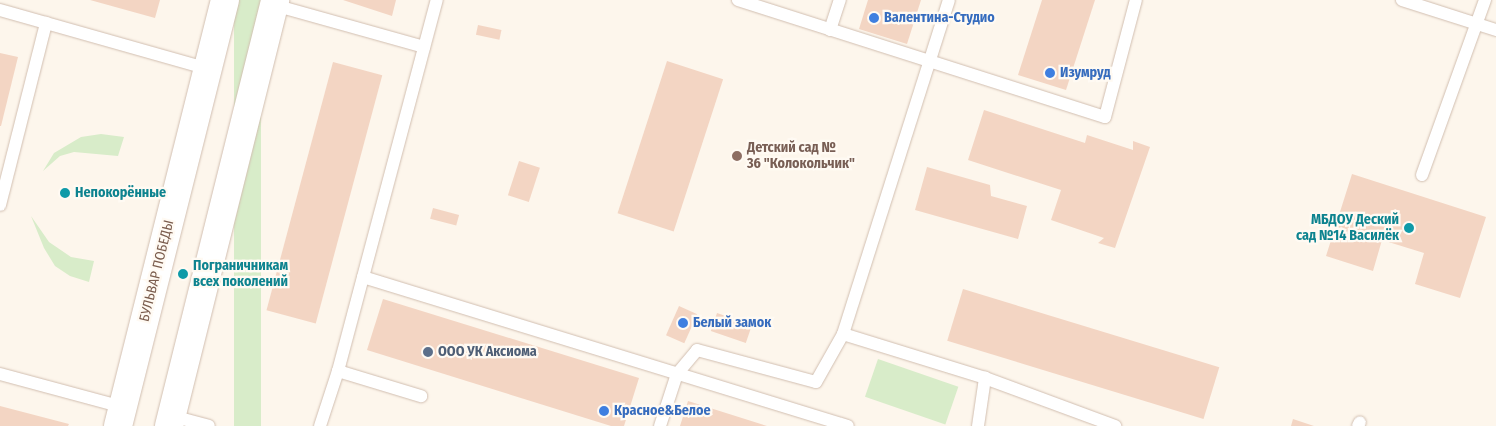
<!DOCTYPE html>
<meta charset="utf-8">
<style>
body{margin:0}
#map{position:relative;width:1496px;height:426px;overflow:hidden;background:#fdf6ec;font-family:"Fira Sans Condensed",sans-serif}
div>[style]{position:absolute}
.green>*{inset:0;background:#d8ecc9;transform-origin:0 0}
.building>*{inset:0;background:#f3d5c3;transform-origin:0 0}
.roads{filter:drop-shadow(0 0 1px #d1beb0) drop-shadow(0 0 1px #d1beb0)}
.lane>*{height:12px;margin:-6px;padding:0 6px;transform-origin:6px;border-radius:6px;background:#fff}
.secondary>*{height:28px;margin:-14px;padding:0 14px;transform-origin:14px;border-radius:14px;background:#fff}
.dots>*{width:14px;height:14px;translate:-50% -50%;box-sizing:border-box;border:2px solid #fffaf3;border-radius:50%}
span{translate:-50% -50%;white-space:nowrap;text-align:center;line-height:1.15;-webkit-text-stroke:4.5px #fffaf3;paint-order:stroke}
.shop-label{font-size:14px;color:#366cbe;font-weight:700}
.left{translate:0 -50%;text-align:left}
.education-label{font-size:14px;color:#785e54;font-weight:700}
.culture-label{font-size:14px;color:#0d838f;font-weight:700}
.right{translate:-100% -50%;text-align:right}
.street-label{font-size:14px;color:#7a5c4d}
.service-label{font-size:14px;color:#4e5e75;font-weight:700}
</style>
<div id="map">
<div class="green">
<div style="left:234px;top:0;width:27px;height:440px"></div>
<div style="clip-path:polygon(101px 134px,124px 137px,118px 156px,74px 152px,60px 156px,43px 171px,54px 153px,81px 137px)"></div>
<div style="clip-path:polygon(31px 216px,49px 242px,71px 257px,94px 261px,89px 282px,70px 276px,55px 266px,44px 248px)"></div>
<div style="left:878px;top:359px;width:85px;height:40px;rotate:19deg"></div>
</div>
<div class="building">
<div style="clip-path:polygon(90px 0,160px 0,155px 18px)"></div>
<div style="clip-path:polygon(343px 0,396px 0,392px 16px)"></div>
<div style="clip-path:polygon(868px 0,921px 0,907px 44px,859px 29px)"></div>
<div style="clip-path:polygon(1042px 0,1095px 0,1066px 90px,1018px 75px)"></div>
<div style="left:478px;top:25px;width:24px;height:10px;rotate:12deg"></div>
<div style="clip-path:polygon(0 53px,18px 57px,1px 126px,0 126px)"></div>
<div style="left:667px;top:61px;width:59px;height:160px;rotate:18deg"></div>
<div style="left:333px;top:62px;width:51px;height:257px;rotate:15deg"></div>
<div style="clip-path:polygon(984px 110px,1085px 143px,1087px 135px,1133px 150px,1133px 141px,1150px 147px,1115px 248px,1098px 243px,1104px 238px,1051px 220px,1061px 190px,968px 160px)"></div>
<div style="left:519px;top:161px;width:22px;height:36px;rotate:18deg"></div>
<div style="clip-path:polygon(927px 167px,990px 185px,991px 196px,1027px 206px,1018px 239px,915px 210px)"></div>
<div style="clip-path:polygon(1352px 174px,1486px 217px,1460px 298px,1415px 284px,1424px 253px,1382px 240px,1373px 271px,1326px 256px)"></div>
<div style="left:433px;top:208px;width:27px;height:11px;rotate:15deg"></div>
<div style="left:963px;top:289px;width:268px;height:54px;rotate:17deg"></div>
<div style="clip-path:polygon(383px 299px,639px 378px,624px 426px,611px 426px,367px 350px)"></div>
<div style="left:679px;top:306px;width:20px;height:32px;rotate:24deg"></div>
<div style="left:717px;top:313px;width:37px;height:19px;rotate:19deg"></div>
<div style="clip-path:polygon(688px 401px,767px 426px,680px 426px)"></div>
<div style="clip-path:polygon(0 406px,69px 424px,68px 426px,0 426px)"></div>
<div style="clip-path:polygon(1293px 419px,1314px 426px,1291px 426px)"></div>
</div>
<div class="roads">
<div class="lane">
<div style="left:738px;top:0;width:385px;rotate:17.7deg"></div>
<div style="left:1105px;top:117px;width:121px;rotate:-75.2deg"></div>
<div style="left:1402px;top:0;width:99px;rotate:17.7deg"></div>
<div style="left:274px;top:5px;width:156px;rotate:15.6deg"></div>
<div style="left:0;top:10px;width:216px;rotate:15.8deg"></div>
<div style="left:830px;top:30px;width:32px;rotate:-72deg"></div>
<div style="left:1422px;top:175px;width:186px;rotate:-70.2deg"></div>
<div style="left:0;top:205px;width:188px;rotate:-75.8deg"></div>
<div style="left:363px;top:277px;width:507px;rotate:17.08deg"></div>
<div style="left:843px;top:334px;width:149px;rotate:17.2deg"></div>
<div style="left:338px;top:371px;width:87px;rotate:16.8deg"></div>
<div style="left:0;top:374px;width:126px;rotate:15.1deg"></div>
<div style="left:172px;top:416px;width:38px;rotate:15deg"></div>
<div style="left:320px;top:426px;width:58px;rotate:-71.9deg"></div>
<div style="left:338px;top:371px;width:384px;rotate:-75.1deg"></div>
<div style="left:660px;top:426px;width:55px;rotate:-71.9deg"></div>
<div style="left:677px;top:374px;width:31px;rotate:-50deg"></div>
<div style="left:697px;top:350px;width:123px;rotate:15.1deg"></div>
<div style="left:816px;top:382px;width:55px;rotate:-60.6deg"></div>
<div style="left:843px;top:334px;width:350px;rotate:-72.4deg"></div>
<div style="left:978px;top:426px;width:49px;rotate:-81.7deg"></div>
<div style="left:985px;top:378px;width:139px;rotate:20.3deg"></div>
<div style="left:1358px;top:426px;width:4px;rotate:-63deg"></div>
</div>
<div class="secondary">
<div style="left:118px;top:426px;width:439px;rotate:-75.9deg"></div>
<div style="left:169px;top:426px;width:439px;rotate:-76deg"></div>
</div>
</div>
<div class="dots">
<div style="left:874px;top:18px;background:#3f7fe0"></div>
<div style="left:1050px;top:73px;background:#3f7fe0"></div>
<div style="left:737px;top:156px;background:#8d6e63"></div>
<div style="left:65px;top:193px;background:#0f9aa8"></div>
<div style="left:1409px;top:228px;background:#0f9aa8"></div>
<div style="left:183px;top:274px;background:#0f9aa8"></div>
<div style="left:683px;top:323px;background:#3f7fe0"></div>
<div style="left:428px;top:352px;background:#5c6f8a"></div>
<div style="left:604px;top:411px;background:#3f7fe0"></div>
</div>
<div class="shop-label">
<span class="left" style="left:884px;top:18px">Валентина-Студио</span>
<span class="left" style="left:1060px;top:73px">Изумруд</span>
<span class="left" style="left:693px;top:323px">Белый замок</span>
<span class="left" style="left:614px;top:411px">Красное&amp;Белое</span>
</div>
<div class="education-label">
<span class="left" style="left:747px;top:156px">Детский сад №<br>36 "Колокольчик"</span>
</div>
<div class="culture-label">
<span class="left" style="left:75px;top:193px">Непокорённые</span>
<span class="right" style="left:1399px;top:228px">МБДОУ Деский<br>сад №14 Василёк</span>
<span class="left" style="left:193px;top:274px">Пограничникам<br>всех поколений</span>
</div>
<div class="street-label">
<span style="left:157px;top:271px;rotate:-76deg">БУЛЬВАР ПОБЕДЫ</span>
</div>
<div class="service-label">
<span class="left" style="left:438px;top:352px">ООО УК Аксиома</span>
</div>
</div>
